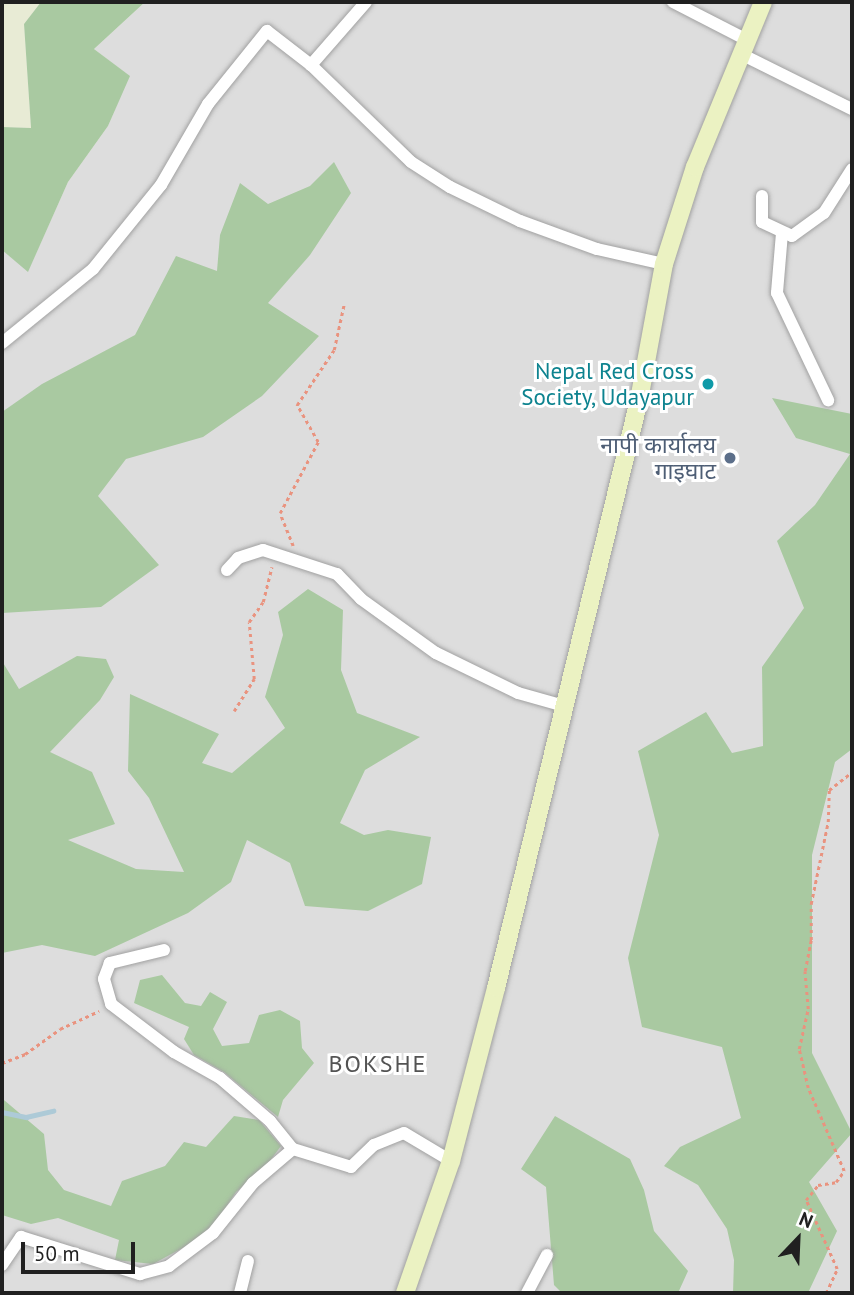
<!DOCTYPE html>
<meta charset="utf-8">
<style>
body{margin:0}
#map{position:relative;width:854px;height:1295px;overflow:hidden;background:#efede7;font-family:"PT Sans","Noto Sans Devanagari",sans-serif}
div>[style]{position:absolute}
.residential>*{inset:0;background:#ddd}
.farmland>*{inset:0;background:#e8ebd5}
.forest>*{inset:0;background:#a9c9a1}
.stream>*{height:4.5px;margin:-2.25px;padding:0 2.25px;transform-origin:2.25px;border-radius:2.25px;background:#adcad7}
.path>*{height:2.5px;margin-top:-1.25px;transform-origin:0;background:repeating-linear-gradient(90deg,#e9937f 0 3.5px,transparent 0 7px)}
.roads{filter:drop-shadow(0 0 2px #a1a1a1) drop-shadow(0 0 2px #a1a1a1)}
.minor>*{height:12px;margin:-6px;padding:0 6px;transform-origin:6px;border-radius:6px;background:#fff}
.secondary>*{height:18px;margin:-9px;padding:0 9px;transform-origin:9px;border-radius:9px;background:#ebf2c2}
.dots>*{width:19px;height:19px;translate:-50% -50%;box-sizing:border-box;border:4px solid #fff;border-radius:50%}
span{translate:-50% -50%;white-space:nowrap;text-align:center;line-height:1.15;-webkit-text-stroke:6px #fff;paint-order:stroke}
.culture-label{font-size:23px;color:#0d838f}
.right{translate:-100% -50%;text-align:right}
.service-label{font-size:23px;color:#4e5e75}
.neighbourhood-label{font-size:24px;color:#535353;letter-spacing:2px}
.frame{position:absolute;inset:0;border:4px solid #202020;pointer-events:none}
.north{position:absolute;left:763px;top:1204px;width:70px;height:70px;-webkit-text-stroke:5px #fff;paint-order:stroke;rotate:23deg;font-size:19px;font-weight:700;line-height:28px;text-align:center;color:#202020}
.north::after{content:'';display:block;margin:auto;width:24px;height:32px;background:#202020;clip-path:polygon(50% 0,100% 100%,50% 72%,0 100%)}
.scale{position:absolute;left:21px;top:1242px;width:114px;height:32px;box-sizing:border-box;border:4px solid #202020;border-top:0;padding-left:9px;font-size:21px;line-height:24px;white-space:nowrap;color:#202020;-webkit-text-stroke:5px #fff;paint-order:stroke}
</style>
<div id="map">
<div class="residential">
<div style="clip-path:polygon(145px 2px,852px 2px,852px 1293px,2px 1293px,2px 250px,28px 271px,68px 182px,108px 126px,129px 76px,94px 49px)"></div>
</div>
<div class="farmland">
<div style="clip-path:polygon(2px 2px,41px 2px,24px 24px,31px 128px,2px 127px)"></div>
</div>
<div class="forest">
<div style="clip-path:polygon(41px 2px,145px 2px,94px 49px,130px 76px,108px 126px,68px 182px,28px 272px,2px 250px,2px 127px,31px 128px,24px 24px)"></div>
<div style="clip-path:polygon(334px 162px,351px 193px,310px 255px,268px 303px,319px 336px,262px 396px,203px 437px,126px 459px,98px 496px,159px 565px,101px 607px,2px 613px,2px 412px,42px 384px,135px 335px,176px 256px,217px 271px,220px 235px,240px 183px,268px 204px,310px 186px)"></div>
<div style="clip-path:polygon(772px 398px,852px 414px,852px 749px,835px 762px,812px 855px,812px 1053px,852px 1133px,809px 1182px,837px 1231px,808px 1293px,733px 1293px,734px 1260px,727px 1229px,698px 1185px,664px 1166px,680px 1147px,741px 1118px,722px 1047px,642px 1027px,628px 958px,659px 835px,638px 751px,706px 712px,732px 753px,763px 746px,762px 667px,804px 608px,777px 541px,815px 505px,850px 454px,796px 438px)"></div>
<div style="clip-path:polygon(308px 589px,343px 610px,341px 670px,357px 713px,420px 737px,365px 770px,340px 823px,364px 835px,388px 830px,431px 837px,422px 884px,368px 911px,305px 906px,290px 863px,247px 840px,231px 882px,188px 913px,95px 956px,42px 945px,2px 953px,2px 661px,19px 689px,77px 656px,106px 659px,114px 677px,100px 700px,50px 752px,92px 772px,115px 824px,68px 840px,136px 869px,184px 872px,149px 798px,128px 771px,130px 694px,219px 734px,202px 763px,232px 773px,285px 728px,265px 697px,283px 635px,278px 612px)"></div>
<div style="clip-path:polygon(162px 975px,185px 1003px,201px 1006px,210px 992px,227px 1002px,213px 1029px,222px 1046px,249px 1043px,259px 1015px,280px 1010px,300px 1021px,302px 1048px,314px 1063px,283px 1100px,278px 1117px,224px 1072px,194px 1055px,184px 1039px,189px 1027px,134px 1003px,140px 980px)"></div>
<div style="clip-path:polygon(4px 1100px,44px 1134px,48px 1170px,64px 1190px,111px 1206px,122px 1181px,165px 1166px,184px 1142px,206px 1147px,234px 1116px,259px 1120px,281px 1146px,266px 1166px,236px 1192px,214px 1225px,188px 1245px,153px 1264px,115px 1260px,119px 1240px,58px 1218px,31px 1224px,2px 1215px)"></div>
<div style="clip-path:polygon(555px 1116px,630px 1159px,644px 1190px,654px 1231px,688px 1271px,678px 1293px,562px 1293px,554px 1285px,546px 1187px,521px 1169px)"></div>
</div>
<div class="stream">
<div style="left:2px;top:1112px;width:25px;rotate:12deg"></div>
<div style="left:26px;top:1117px;width:28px;rotate:-13deg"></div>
</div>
<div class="path">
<div style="left:293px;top:546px;width:35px;rotate:-112deg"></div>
<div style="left:280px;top:513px;width:81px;rotate:-61.8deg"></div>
<div style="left:318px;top:442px;width:43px;rotate:-119.6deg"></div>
<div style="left:297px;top:405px;width:66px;rotate:-56.1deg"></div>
<div style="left:334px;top:350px;width:47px;rotate:-77.7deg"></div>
<div style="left:234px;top:711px;width:38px;rotate:-58deg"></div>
<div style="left:254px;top:679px;width:57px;rotate:-95deg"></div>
<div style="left:249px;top:622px;width:24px;rotate:-55deg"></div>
<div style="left:263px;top:602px;width:36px;rotate:-76deg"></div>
<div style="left:2px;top:1013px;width:12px;rotate:90deg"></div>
<div style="left:2px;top:1063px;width:25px;rotate:-21deg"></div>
<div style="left:25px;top:1054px;width:43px;rotate:-35.5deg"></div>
<div style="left:60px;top:1029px;width:43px;rotate:-24.8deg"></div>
<div style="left:826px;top:1293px;width:26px;rotate:-65deg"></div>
<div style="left:837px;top:1269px;width:76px;rotate:-114.2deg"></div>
<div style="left:806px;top:1200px;width:19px;rotate:-51deg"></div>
<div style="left:818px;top:1185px;width:18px;rotate:-9deg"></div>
<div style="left:836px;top:1182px;width:14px;rotate:-54deg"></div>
<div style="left:844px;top:1171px;width:90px;rotate:-113.4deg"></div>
<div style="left:808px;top:1088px;width:40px;rotate:-103deg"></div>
<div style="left:799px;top:1049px;width:41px;rotate:-77.3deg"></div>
<div style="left:808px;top:1009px;width:38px;rotate:-95deg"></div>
<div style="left:805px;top:971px;width:32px;rotate:-79deg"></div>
<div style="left:811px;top:940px;width:36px;rotate:-90deg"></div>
<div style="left:811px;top:904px;width:84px;rotate:-78.3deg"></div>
<div style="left:828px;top:822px;width:32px;rotate:-88deg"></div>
<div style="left:829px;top:790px;width:29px;rotate:-38deg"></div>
</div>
<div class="roads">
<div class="minor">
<div style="left:366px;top:2px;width:84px;rotate:131.1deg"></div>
<div style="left:311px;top:65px;width:139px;rotate:44.1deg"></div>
<div style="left:411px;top:162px;width:46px;rotate:32.7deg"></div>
<div style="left:450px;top:187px;width:78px;rotate:25.9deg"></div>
<div style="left:520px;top:221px;width:82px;rotate:20deg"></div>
<div style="left:597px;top:249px;width:69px;rotate:12.6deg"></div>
<div style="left:673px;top:2px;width:83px;rotate:27.2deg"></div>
<div style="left:741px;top:54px;width:124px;rotate:26.4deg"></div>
<div style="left:762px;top:196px;width:26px;rotate:90deg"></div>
<div style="left:762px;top:222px;width:33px;rotate:25deg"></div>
<div style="left:792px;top:236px;width:39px;rotate:-36deg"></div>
<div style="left:824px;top:213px;width:52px;rotate:-57.5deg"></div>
<div style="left:782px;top:233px;width:60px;rotate:94.8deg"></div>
<div style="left:777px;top:293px;width:119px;rotate:64.5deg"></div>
<div style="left:2px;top:343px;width:117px;rotate:-39.1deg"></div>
<div style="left:93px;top:269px;width:108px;rotate:-51deg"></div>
<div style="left:161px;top:185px;width:94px;rotate:-59.9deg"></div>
<div style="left:208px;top:104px;width:94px;rotate:-51.1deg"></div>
<div style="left:267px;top:31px;width:56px;rotate:37.7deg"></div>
<div style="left:227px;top:570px;width:16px;rotate:-47deg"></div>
<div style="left:238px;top:558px;width:26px;rotate:-18deg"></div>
<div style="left:263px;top:550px;width:78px;rotate:18deg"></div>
<div style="left:337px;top:574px;width:35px;rotate:46deg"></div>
<div style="left:361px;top:599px;width:92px;rotate:35.8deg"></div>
<div style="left:436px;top:653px;width:91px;rotate:26deg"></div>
<div style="left:518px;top:693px;width:48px;rotate:15.8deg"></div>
<div style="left:164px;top:950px;width:56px;rotate:166.5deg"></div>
<div style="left:110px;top:963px;width:17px;rotate:111deg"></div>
<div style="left:104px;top:979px;width:26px;rotate:74deg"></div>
<div style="left:111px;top:1004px;width:79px;rotate:37.3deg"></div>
<div style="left:174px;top:1052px;width:53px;rotate:29.5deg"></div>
<div style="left:220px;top:1078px;width:66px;rotate:40.7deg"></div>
<div style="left:270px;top:1121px;width:36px;rotate:51deg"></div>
<div style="left:293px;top:1149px;width:61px;rotate:17.2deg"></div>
<div style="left:351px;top:1167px;width:32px;rotate:-44deg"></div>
<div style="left:374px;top:1145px;width:32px;rotate:-22deg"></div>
<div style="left:404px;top:1133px;width:55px;rotate:30.8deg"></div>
<div style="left:2px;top:1265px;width:34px;rotate:-56deg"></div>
<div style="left:21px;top:1237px;width:125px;rotate:17.3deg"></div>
<div style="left:140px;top:1274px;width:30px;rotate:-15deg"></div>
<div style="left:169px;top:1266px;width:55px;rotate:-36.9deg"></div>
<div style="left:213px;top:1233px;width:64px;rotate:-51.3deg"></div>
<div style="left:253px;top:1183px;width:52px;rotate:-40.4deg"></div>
<div style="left:240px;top:1293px;width:33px;rotate:-76deg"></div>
<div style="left:527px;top:1293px;width:43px;rotate:-62.2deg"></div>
</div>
<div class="secondary">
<div style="left:405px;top:1293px;width:140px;rotate:-70.8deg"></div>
<div style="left:451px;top:1161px;width:179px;rotate:-75.4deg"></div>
<div style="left:496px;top:988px;width:605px;rotate:-76.33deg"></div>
<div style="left:639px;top:400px;width:138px;rotate:-79.6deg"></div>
<div style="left:664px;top:264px;width:102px;rotate:-72.3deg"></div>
<div style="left:695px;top:167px;width:178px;rotate:-67.6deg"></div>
</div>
</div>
<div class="dots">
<div style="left:708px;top:384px;background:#0f9aa8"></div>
<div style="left:730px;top:458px;background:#5c6f8a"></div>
</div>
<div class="culture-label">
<span class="right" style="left:694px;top:384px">Nepal Red Cross<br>Society, Udayapur</span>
</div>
<div class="service-label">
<span class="right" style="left:716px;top:458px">नापी कार्यालय<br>गाइघाट</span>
</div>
<div class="neighbourhood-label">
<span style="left:378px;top:1064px">BOKSHE</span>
</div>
<div class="frame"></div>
<div class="north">N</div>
<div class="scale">50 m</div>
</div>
